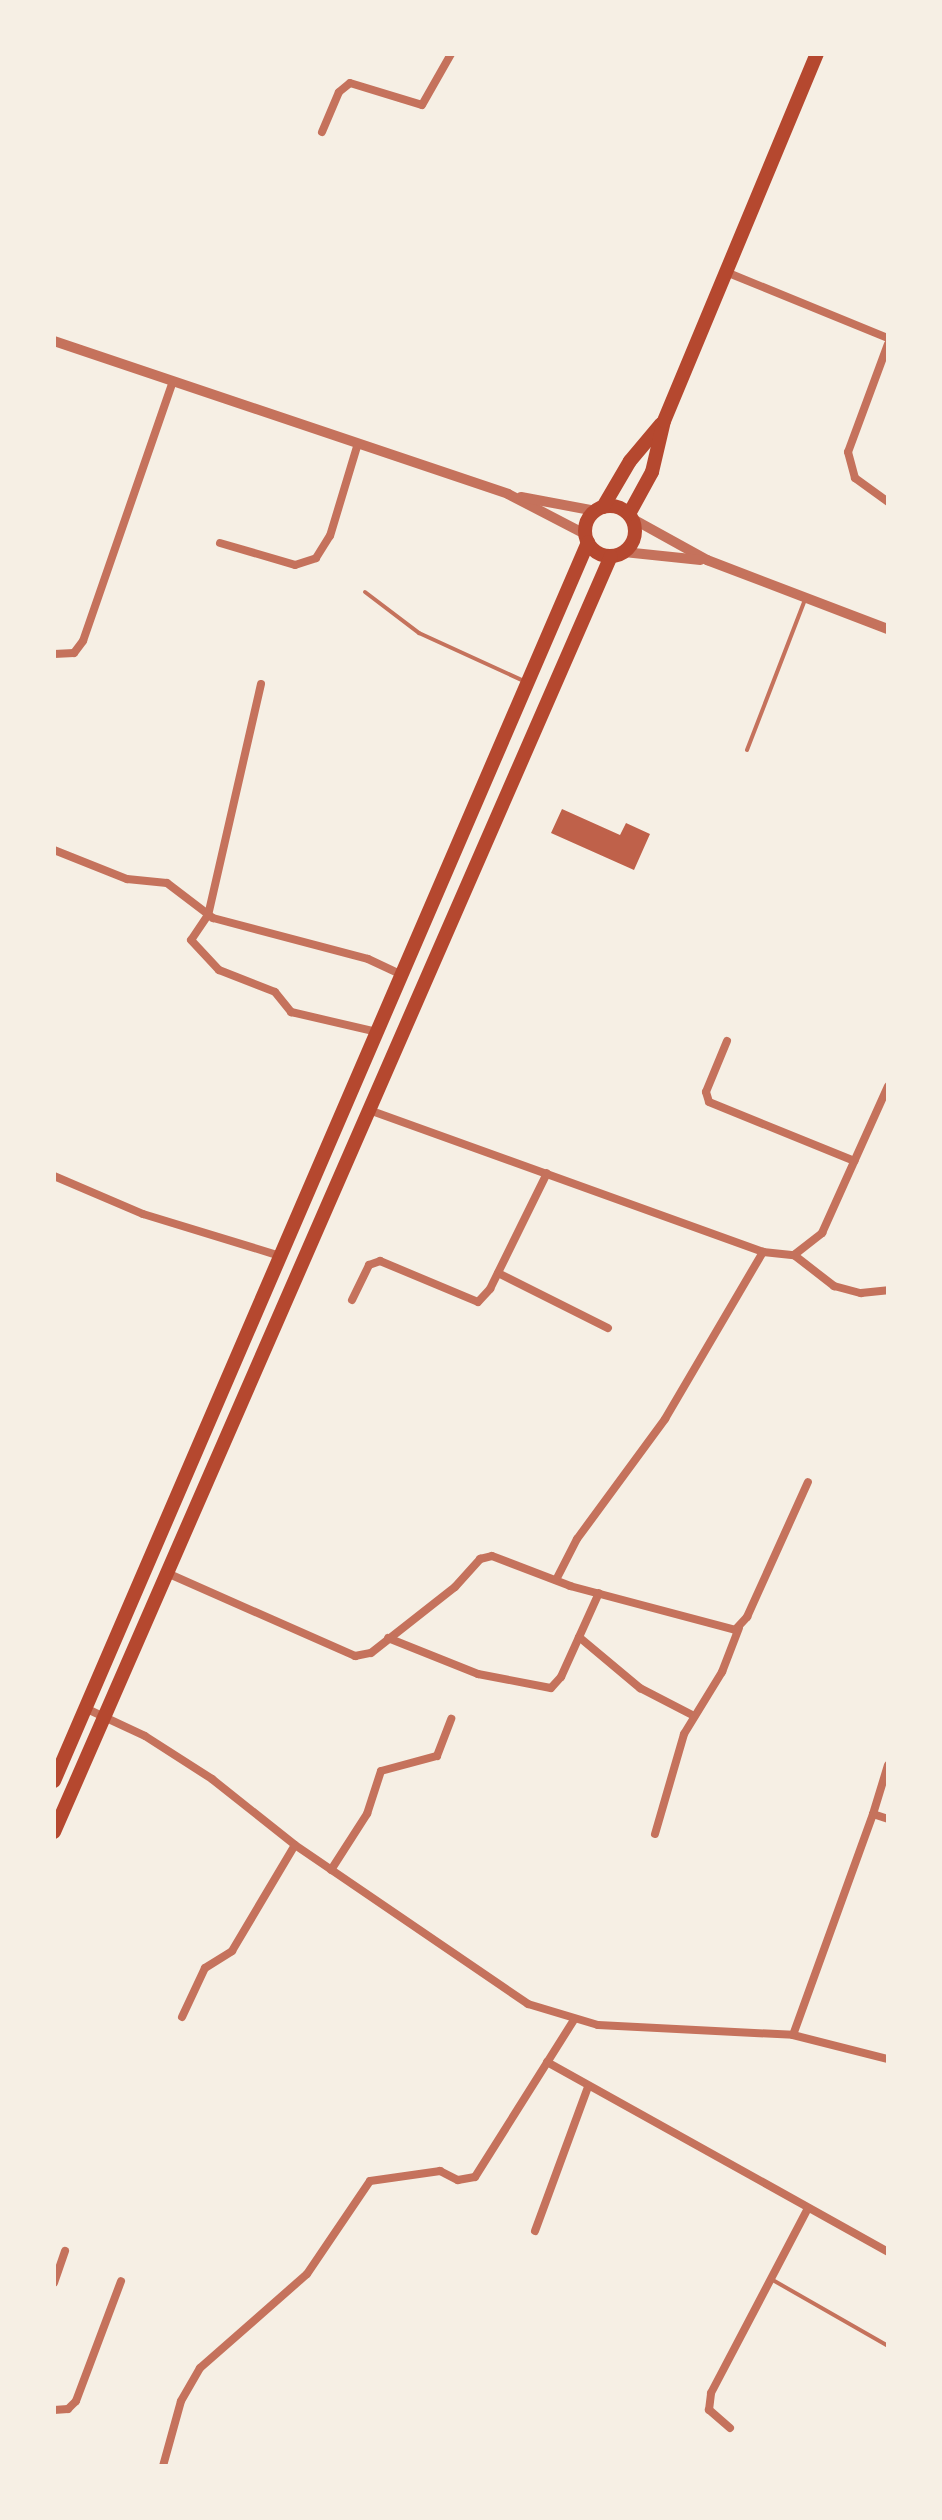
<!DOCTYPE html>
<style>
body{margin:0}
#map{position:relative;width:942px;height:2520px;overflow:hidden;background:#f6efe4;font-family:Quicksand,sans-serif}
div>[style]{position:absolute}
.building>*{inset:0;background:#bf614a}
.service>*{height:4px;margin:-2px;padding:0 2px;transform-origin:2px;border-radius:2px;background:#c5725c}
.minor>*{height:8px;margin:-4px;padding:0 4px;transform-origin:4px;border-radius:4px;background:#c5725c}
.tertiary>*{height:10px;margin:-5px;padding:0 5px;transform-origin:5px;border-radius:5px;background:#c5725c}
.trunk>*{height:14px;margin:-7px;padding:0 7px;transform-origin:7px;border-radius:7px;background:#b5482f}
.trunk>.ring{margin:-7px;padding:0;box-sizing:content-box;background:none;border:14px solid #b5482f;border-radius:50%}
span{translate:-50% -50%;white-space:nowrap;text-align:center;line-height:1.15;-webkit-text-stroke:6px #f6efe4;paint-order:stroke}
.frame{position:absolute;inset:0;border:56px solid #f6efe4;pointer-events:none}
</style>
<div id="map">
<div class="building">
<div style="clip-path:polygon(562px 809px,620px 835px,626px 823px,650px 834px,634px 870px,551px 833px)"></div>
</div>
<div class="service">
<div style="left:365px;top:592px;width:68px;rotate:37.2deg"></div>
<div style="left:419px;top:633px;width:118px;rotate:24.6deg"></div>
<div style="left:747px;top:750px;width:161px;rotate:-68.9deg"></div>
<div style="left:771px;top:2279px;width:135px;rotate:29.8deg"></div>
</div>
<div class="minor">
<div style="left:322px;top:132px;width:43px;rotate:-67deg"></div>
<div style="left:339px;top:92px;width:14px;rotate:-39deg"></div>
<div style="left:350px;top:83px;width:75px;rotate:17deg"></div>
<div style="left:422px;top:105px;width:59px;rotate:-60.4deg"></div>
<div style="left:726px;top:272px;width:175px;rotate:22.2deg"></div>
<div style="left:888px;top:344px;width:115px;rotate:110.3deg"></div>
<div style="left:848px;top:452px;width:27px;rotate:75deg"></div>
<div style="left:855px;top:478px;width:41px;rotate:36deg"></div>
<div style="left:220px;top:543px;width:78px;rotate:16.3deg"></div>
<div style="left:295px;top:565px;width:22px;rotate:-18deg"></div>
<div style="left:316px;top:558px;width:26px;rotate:-58deg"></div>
<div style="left:330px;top:536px;width:97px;rotate:-73.2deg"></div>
<div style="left:54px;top:654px;width:20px;rotate:-3deg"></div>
<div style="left:74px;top:653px;width:15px;rotate:-53deg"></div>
<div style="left:83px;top:641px;width:275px;rotate:-70.9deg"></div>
<div style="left:261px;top:684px;width:237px;rotate:102.9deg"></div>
<div style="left:208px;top:915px;width:30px;rotate:124deg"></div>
<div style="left:191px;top:940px;width:41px;rotate:47deg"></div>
<div style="left:219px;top:970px;width:60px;rotate:21.4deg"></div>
<div style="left:275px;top:992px;width:26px;rotate:51deg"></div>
<div style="left:291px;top:1012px;width:88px;rotate:13.1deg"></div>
<div style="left:54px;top:850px;width:79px;rotate:21.7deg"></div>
<div style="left:127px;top:879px;width:40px;rotate:5.7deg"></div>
<div style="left:167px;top:883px;width:58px;rotate:37.3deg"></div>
<div style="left:213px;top:918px;width:160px;rotate:14.8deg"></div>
<div style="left:368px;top:959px;width:38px;rotate:25deg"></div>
<div style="left:727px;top:1041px;width:55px;rotate:112.4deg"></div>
<div style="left:706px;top:1092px;width:10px;rotate:73deg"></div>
<div style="left:709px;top:1102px;width:157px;rotate:22.1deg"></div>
<div style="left:369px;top:1110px;width:419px;rotate:19.8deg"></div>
<div style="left:763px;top:1252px;width:31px;rotate:6deg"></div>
<div style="left:794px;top:1255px;width:36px;rotate:-38deg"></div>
<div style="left:822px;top:1233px;width:161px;rotate:-65.8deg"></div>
<div style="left:54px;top:1176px;width:97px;rotate:23.1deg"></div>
<div style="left:143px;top:1214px;width:143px;rotate:17deg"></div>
<div style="left:794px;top:1255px;width:51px;rotate:37.8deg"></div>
<div style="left:834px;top:1286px;width:28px;rotate:15deg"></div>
<div style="left:861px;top:1293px;width:27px;rotate:-6deg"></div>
<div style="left:498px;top:1273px;width:123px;rotate:26.6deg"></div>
<div style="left:352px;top:1300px;width:39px;rotate:-64deg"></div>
<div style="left:369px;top:1265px;width:12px;rotate:-20deg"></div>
<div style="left:380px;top:1261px;width:106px;rotate:22.7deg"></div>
<div style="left:478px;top:1302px;width:18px;rotate:-47deg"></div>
<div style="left:490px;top:1289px;width:129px;rotate:-63.8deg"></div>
<div style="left:167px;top:1573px;width:206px;rotate:23.8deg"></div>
<div style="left:355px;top:1656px;width:16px;rotate:-11deg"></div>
<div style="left:371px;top:1653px;width:107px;rotate:-38.2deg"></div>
<div style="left:455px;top:1587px;width:38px;rotate:-48deg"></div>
<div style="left:480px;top:1559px;width:12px;rotate:-14deg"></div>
<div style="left:492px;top:1556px;width:84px;rotate:21deg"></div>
<div style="left:570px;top:1586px;width:171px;rotate:14.9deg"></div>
<div style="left:735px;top:1630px;width:18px;rotate:-47deg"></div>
<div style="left:747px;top:1617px;width:148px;rotate:-65.7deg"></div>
<div style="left:556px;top:1580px;width:46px;rotate:-62.9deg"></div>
<div style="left:577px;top:1539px;width:149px;rotate:-53.7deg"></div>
<div style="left:665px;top:1419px;width:194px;rotate:-59.6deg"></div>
<div style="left:579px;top:1637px;width:80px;rotate:39.9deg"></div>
<div style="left:640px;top:1688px;width:61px;rotate:27.4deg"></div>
<div style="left:388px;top:1638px;width:97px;rotate:21.8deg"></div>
<div style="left:478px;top:1674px;width:74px;rotate:10.9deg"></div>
<div style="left:551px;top:1688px;width:15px;rotate:-48deg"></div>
<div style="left:561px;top:1677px;width:92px;rotate:-65.7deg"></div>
<div style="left:85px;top:1708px;width:66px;rotate:25deg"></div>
<div style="left:145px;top:1736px;width:80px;rotate:32.7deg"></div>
<div style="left:212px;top:1779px;width:106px;rotate:38.5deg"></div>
<div style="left:295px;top:1845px;width:282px;rotate:34.3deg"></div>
<div style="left:528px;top:2004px;width:73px;rotate:16.7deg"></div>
<div style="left:598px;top:2025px;width:195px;rotate:2.9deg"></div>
<div style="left:793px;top:2035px;width:98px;rotate:14.2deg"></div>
<div style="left:888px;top:1765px;width:51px;rotate:107deg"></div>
<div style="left:873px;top:1814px;width:16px;rotate:18deg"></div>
<div style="left:655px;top:1834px;width:104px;rotate:-73.8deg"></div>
<div style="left:684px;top:1734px;width:73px;rotate:-58.5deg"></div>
<div style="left:722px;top:1672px;width:47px;rotate:-68.9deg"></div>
<div style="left:331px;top:1870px;width:67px;rotate:-57.3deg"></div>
<div style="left:367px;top:1814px;width:45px;rotate:-72deg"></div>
<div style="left:381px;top:1771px;width:58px;rotate:-15deg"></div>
<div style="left:437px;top:1756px;width:40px;rotate:-69deg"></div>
<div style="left:182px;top:2017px;width:54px;rotate:-64.9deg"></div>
<div style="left:205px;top:1968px;width:32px;rotate:-32deg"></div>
<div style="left:232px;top:1951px;width:123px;rotate:-59.3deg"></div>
<div style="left:793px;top:2035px;width:235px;rotate:-70.1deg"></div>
<div style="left:547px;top:2062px;width:390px;rotate:29.1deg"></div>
<div style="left:535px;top:2231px;width:153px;rotate:-69.8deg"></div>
<div style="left:54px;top:2283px;width:34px;rotate:-71deg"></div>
<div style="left:54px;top:2410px;width:14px;rotate:-4deg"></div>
<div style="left:68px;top:2409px;width:11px;rotate:-45deg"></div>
<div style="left:76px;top:2401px;width:128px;rotate:-69.4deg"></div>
<div style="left:730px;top:2428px;width:28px;rotate:-139deg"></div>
<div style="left:709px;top:2410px;width:17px;rotate:-83deg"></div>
<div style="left:711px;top:2393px;width:209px;rotate:-62.3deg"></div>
<div style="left:163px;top:2466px;width:67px;rotate:-74.5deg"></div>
<div style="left:181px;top:2401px;width:38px;rotate:-60deg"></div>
<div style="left:200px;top:2368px;width:142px;rotate:-41.3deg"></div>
<div style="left:307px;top:2274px;width:112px;rotate:-55.9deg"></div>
<div style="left:370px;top:2181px;width:71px;rotate:-8.1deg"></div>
<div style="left:440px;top:2171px;width:20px;rotate:27deg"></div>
<div style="left:458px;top:2180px;width:17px;rotate:-10deg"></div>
<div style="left:475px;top:2177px;width:186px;rotate:-57.8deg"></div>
</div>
<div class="tertiary">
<div style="left:54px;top:341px;width:479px;rotate:18.6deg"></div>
<div style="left:508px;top:494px;width:87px;rotate:27.5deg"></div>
<div style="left:521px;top:497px;width:76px;rotate:10.6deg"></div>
<div style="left:633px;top:519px;width:85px;rotate:29deg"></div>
<div style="left:707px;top:560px;width:194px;rotate:20.9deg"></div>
<div style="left:624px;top:552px;width:77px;rotate:5.9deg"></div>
</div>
<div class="trunk">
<div class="ring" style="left:585px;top:506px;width:36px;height:36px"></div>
<div style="left:603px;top:507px;width:53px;rotate:-59.6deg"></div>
<div style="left:630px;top:461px;width:48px;rotate:-50deg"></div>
<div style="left:629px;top:514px;width:48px;rotate:-61.3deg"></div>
<div style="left:652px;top:472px;width:52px;rotate:-76.8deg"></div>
<div style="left:664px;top:421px;width:398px;rotate:-67.4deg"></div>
<div style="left:54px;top:1781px;width:1349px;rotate:-66.68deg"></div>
<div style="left:54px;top:1832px;width:1392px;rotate:-66.42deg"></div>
</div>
<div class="frame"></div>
</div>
